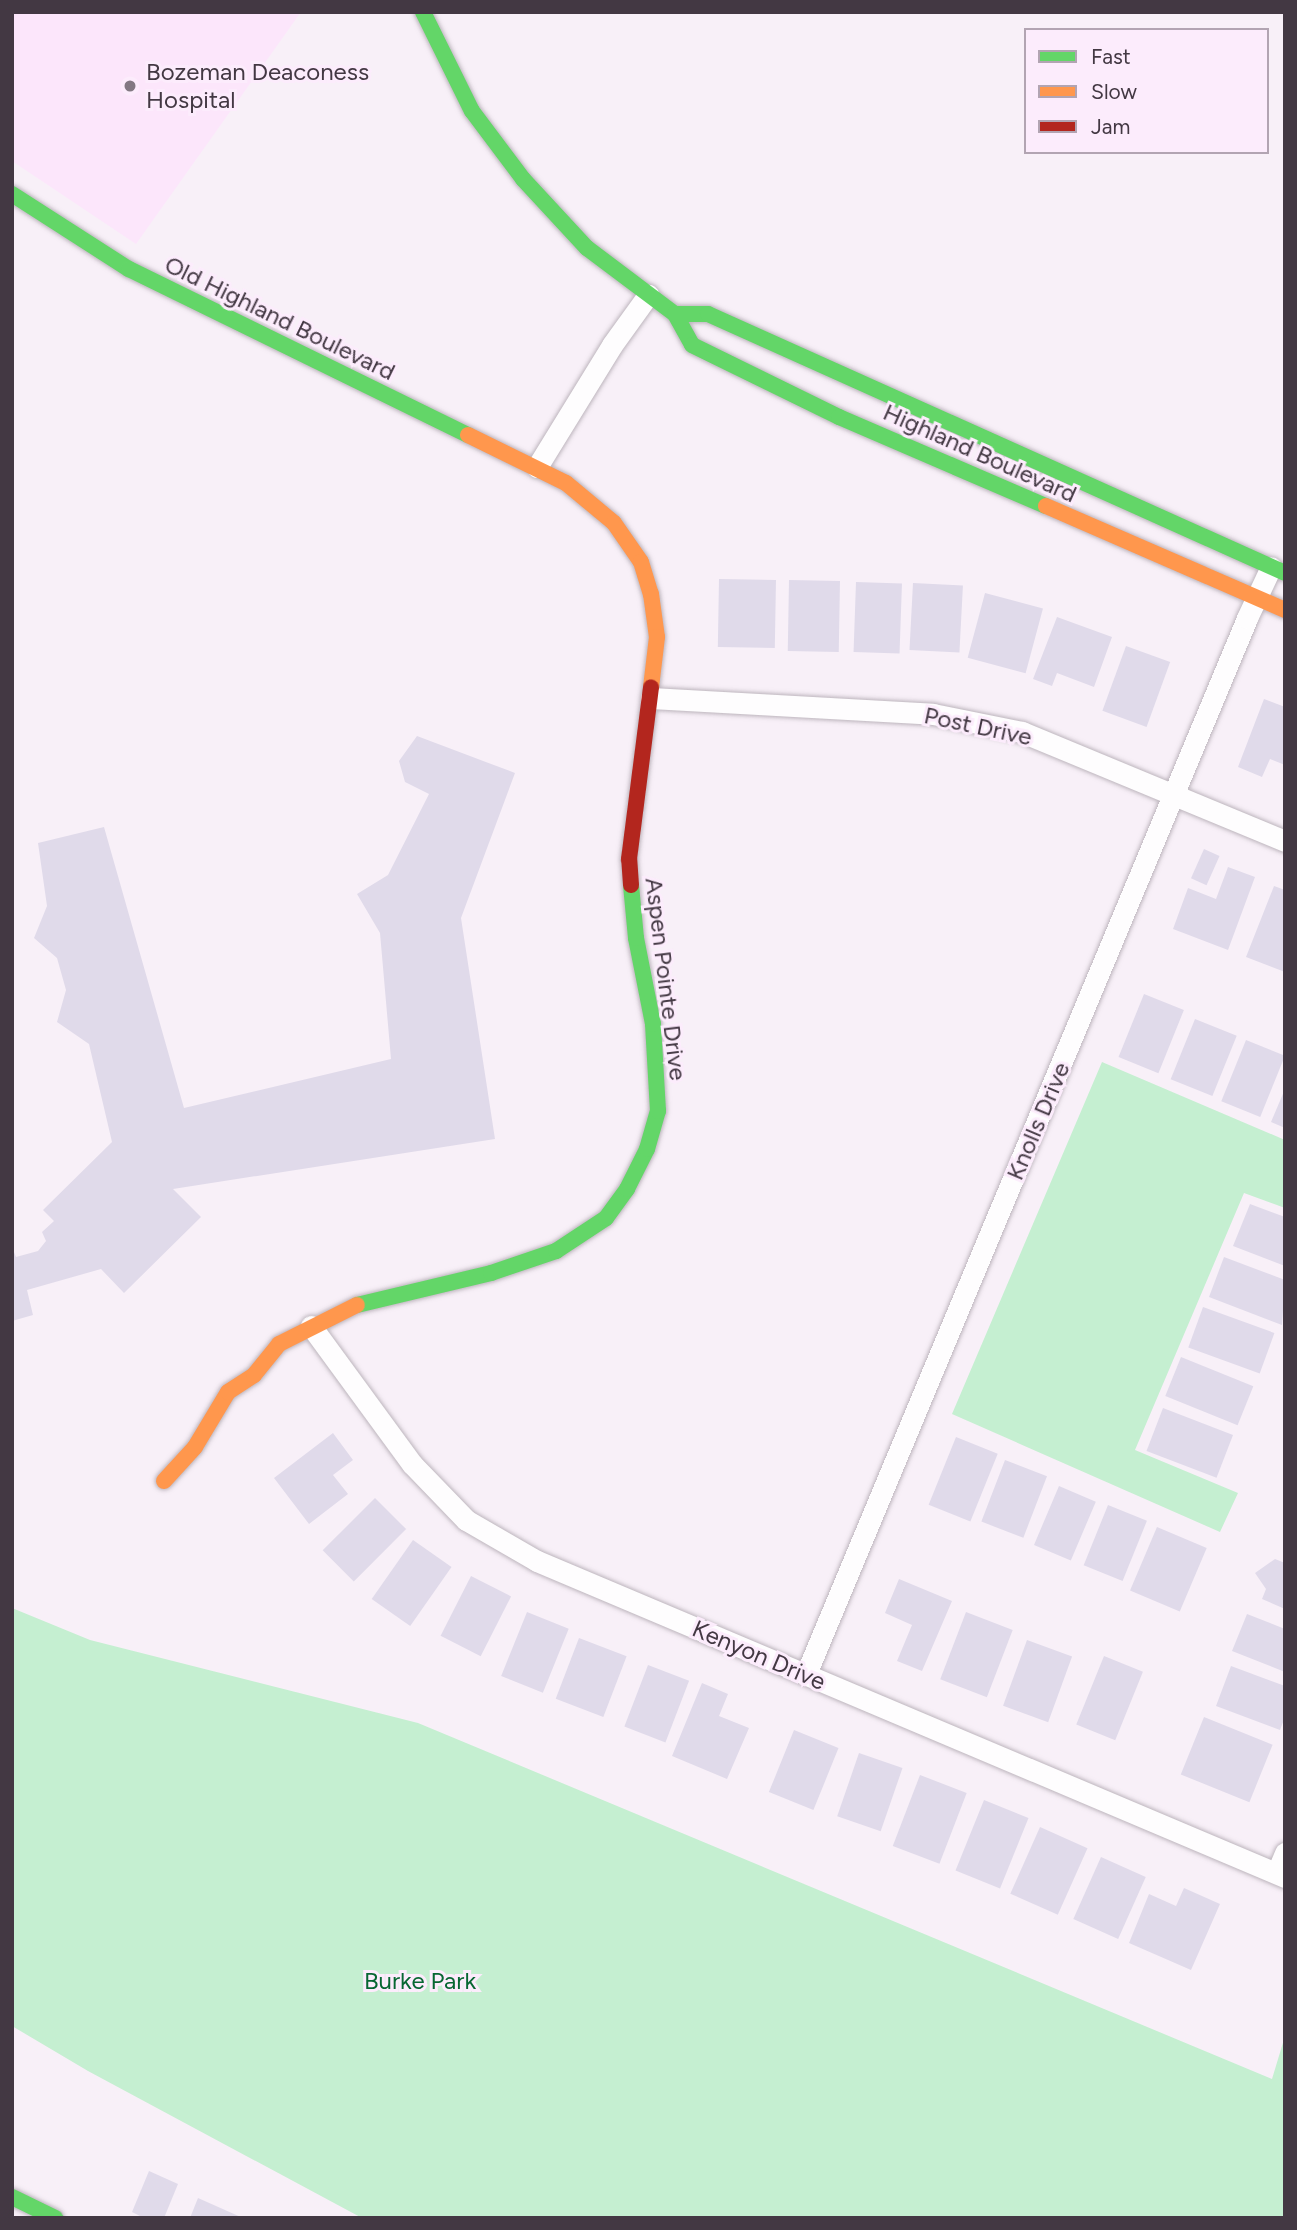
<!DOCTYPE html>
<style>
body{margin:0}
#map{position:relative;width:1297px;height:2230px;overflow:hidden;background:#f8f0f8;font-family:Figtree,sans-serif}
div>[style]{position:absolute}
.built>*{inset:0;background:#fce6fb}
.green>*{inset:0;background:#c5efd1}
.building>*{inset:0;background:#e0daea;transform-origin:0 0}
.roads{filter:drop-shadow(0 0 2px #bdb5bd) drop-shadow(0 0 2px #bdb5bd)}
.street>*{height:21px;margin:-10.5px;padding:0 10.5px;transform-origin:10.5px;border-radius:10.5px;background:#fefdfe}
.fast>*{height:16px;margin:-8px;padding:0 8px;transform-origin:8px;border-radius:8px;background:#63d668}
.slow>*{height:16px;margin:-8px;padding:0 8px;transform-origin:8px;border-radius:8px;background:#ff974d}
.jam>*{height:16px;margin:-8px;padding:0 8px;transform-origin:8px;border-radius:8px;background:#b3261e}
.dots>*{width:19px;height:19px;translate:-50% -50%;box-sizing:border-box;border:4px solid #fcecfc;border-radius:50%}
span{translate:-50% -50%;white-space:nowrap;text-align:center;line-height:1.15;-webkit-text-stroke:6px #fcecfc;paint-order:stroke}
.poi-label{font-size:24px;color:#433843}
.left{translate:0 -50%;text-align:left}
.street-label{font-size:24px;color:#433843}
.park-label{font-size:24px;color:#076732}
.frame{position:absolute;inset:0;border:14px solid #433843;pointer-events:none}
.legend{position:absolute;left:1024px;top:28px;width:245px;height:126px;box-sizing:border-box;background:#fcecfc;border:2px solid #b2a4b2;margin:0;padding:9px 12px;list-style:none;font-size:21px;color:#433843}
.legend li{display:flex;align-items:center;gap:14px;height:35px}
.legend b{width:35px;border:2px solid #b2a4b2}
</style>
<div id="map">
<div class="built">
<div style="clip-path:polygon(12px 12px,301px 12px,136px 244px,12px 161px)"></div>
</div>
<div class="green">
<div style="clip-path:polygon(1102px 1062px,1285px 1140px,1285px 1208px,1244px 1193px,1135px 1450px,1238px 1493px,1220px 1532px,952px 1414px)"></div>
<div style="clip-path:polygon(12px 1608px,90px 1640px,418px 1723px,1272px 2079px,1285px 2036px,1285px 2218px,362px 2218px,88px 2071px,12px 2026px)"></div>
</div>
<div class="building">
<div style="left:719px;top:579px;width:57px;height:68px;rotate:1deg"></div>
<div style="left:789px;top:580px;width:51px;height:71px;rotate:1deg"></div>
<div style="left:856px;top:582px;width:46px;height:70px;rotate:2deg"></div>
<div style="left:913px;top:583px;width:50px;height:67px;rotate:3deg"></div>
<div style="left:985px;top:593px;width:60px;height:67px;rotate:15deg"></div>
<div style="clip-path:polygon(1057px 617px,1112px 637px,1094px 687px,1057px 673px,1052px 686px,1033px 679px)"></div>
<div style="left:1126px;top:646px;width:47px;height:69px;rotate:20deg"></div>
<div style="clip-path:polygon(1264px 699px,1285px 707px,1285px 765px,1270px 759px,1262px 777px,1238px 767px)"></div>
<div style="clip-path:polygon(417px 736px,515px 773px,461px 918px,495px 1139px,173px 1189px,201px 1217px,124px 1293px,101px 1269px,27px 1290px,33px 1315px,12px 1321px,12px 1247px,16px 1257px,38px 1251px,46px 1241px,42px 1232px,54px 1221px,43px 1210px,112px 1142px,89px 1044px,57px 1022px,66px 990px,57px 958px,34px 938px,47px 906px,38px 843px,104px 827px,184px 1108px,391px 1059px,380px 933px,357px 894px,388px 875px,429px 794px,405px 782px,399px 761px)"></div>
<div style="left:1204px;top:849px;width:17px;height:32px;rotate:24deg"></div>
<div style="clip-path:polygon(1228px 867px,1255px 877px,1228px 950px,1173px 929px,1188px 888px,1216px 899px)"></div>
<div style="clip-path:polygon(1274px 886px,1285px 890px,1285px 972px,1246px 957px)"></div>
<div style="left:1144px;top:994px;width:43px;height:68px;rotate:22deg"></div>
<div style="left:1195px;top:1019px;width:45px;height:65px;rotate:22deg"></div>
<div style="left:1246px;top:1040px;width:42px;height:66px;rotate:22deg"></div>
<div style="clip-path:polygon(1285px 1089px,1285px 1128px,1271px 1122px)"></div>
<div style="clip-path:polygon(1250px 1204px,1285px 1217px,1285px 1266px,1233px 1246px)"></div>
<div style="clip-path:polygon(1224px 1257px,1285px 1280px,1282px 1325px,1209px 1297px)"></div>
<div style="left:1203px;top:1307px;width:76px;height:43px;rotate:20deg"></div>
<div style="left:1181px;top:1357px;width:78px;height:42px;rotate:22deg"></div>
<div style="left:1163px;top:1408px;width:75px;height:46px;rotate:21deg"></div>
<div style="clip-path:polygon(333px 1433px,353px 1460px,333px 1475px,348px 1494px,309px 1524px,274px 1478px)"></div>
<div style="left:956px;top:1437px;width:45px;height:73px;rotate:22deg"></div>
<div style="left:1005px;top:1460px;width:45px;height:66px;rotate:21deg"></div>
<div style="left:1059px;top:1486px;width:40px;height:64px;rotate:23deg"></div>
<div style="left:375px;top:1498px;width:44px;height:74px;rotate:45deg"></div>
<div style="left:1108px;top:1505px;width:42px;height:65px;rotate:22deg"></div>
<div style="left:1157px;top:1527px;width:54px;height:69px;rotate:23deg"></div>
<div style="left:413px;top:1540px;width:47px;height:72px;rotate:35deg"></div>
<div style="clip-path:polygon(1275px 1559px,1285px 1563px,1285px 1609px,1262px 1599px,1266px 1589px,1255px 1573px)"></div>
<div style="left:471px;top:1576px;width:45px;height:67px;rotate:27deg"></div>
<div style="clip-path:polygon(899px 1579px,952px 1601px,922px 1671px,897px 1661px,912px 1625px,885px 1613px)"></div>
<div style="left:527px;top:1612px;width:45px;height:69px;rotate:22deg"></div>
<div style="left:966px;top:1612px;width:50px;height:72px;rotate:21deg"></div>
<div style="clip-path:polygon(1247px 1614px,1285px 1629px,1285px 1672px,1232px 1651px)"></div>
<div style="left:579px;top:1638px;width:51px;height:65px;rotate:21deg"></div>
<div style="left:1027px;top:1640px;width:48px;height:70px;rotate:20deg"></div>
<div style="left:1104px;top:1656px;width:42px;height:74px;rotate:22deg"></div>
<div style="left:648px;top:1665px;width:44px;height:66px;rotate:21deg"></div>
<div style="clip-path:polygon(1231px 1666px,1285px 1686px,1285px 1717px,1280px 1730px,1216px 1706px)"></div>
<div style="clip-path:polygon(702px 1683px,728px 1694px,719px 1716px,749px 1728px,727px 1779px,672px 1756px)"></div>
<div style="left:1204px;top:1717px;width:74px;height:62px;rotate:22deg"></div>
<div style="left:794px;top:1730px;width:48px;height:67px;rotate:22deg"></div>
<div style="left:859px;top:1753px;width:46px;height:67px;rotate:19deg"></div>
<div style="left:920px;top:1775px;width:50px;height:76px;rotate:21deg"></div>
<div style="left:984px;top:1800px;width:48px;height:76px;rotate:22deg"></div>
<div style="left:1040px;top:1827px;width:52px;height:73px;rotate:24deg"></div>
<div style="left:1101px;top:1857px;width:49px;height:68px;rotate:24deg"></div>
<div style="clip-path:polygon(1184px 1888px,1220px 1904px,1191px 1970px,1129px 1943px,1149px 1894px,1176px 1906px)"></div>
<div style="clip-path:polygon(149px 2171px,178px 2184px,164px 2218px,144px 2218px,132px 2212px)"></div>
<div style="clip-path:polygon(198px 2198px,243px 2218px,190px 2218px)"></div>
</div>
<div class="roads">
<div class="street">
<div style="left:537px;top:467px;width:143px;rotate:-58.4deg"></div>
<div style="left:612px;top:345px;width:62px;rotate:-54.2deg"></div>
<div style="left:651px;top:698px;width:282px;rotate:3.2deg"></div>
<div style="left:933px;top:714px;width:91px;rotate:11.4deg"></div>
<div style="left:1022px;top:732px;width:285px;rotate:22.5deg"></div>
<div style="left:311px;top:1326px;width:171px;rotate:53.8deg"></div>
<div style="left:412px;top:1464px;width:78px;rotate:46deg"></div>
<div style="left:466px;top:1520px;width:82px;rotate:30deg"></div>
<div style="left:537px;top:1561px;width:812px;rotate:22.9deg"></div>
<div style="left:806px;top:1674px;width:1144px;rotate:-67.33deg"></div>
<div style="left:1247px;top:618px;width:56px;rotate:-64.8deg"></div>
<div style="left:1277px;top:1872px;width:21px;rotate:-67deg"></div>
</div>
<div class="fast">
<div style="left:423px;top:12px;width:110px;rotate:63.7deg"></div>
<div style="left:472px;top:111px;width:85px;rotate:53.1deg"></div>
<div style="left:523px;top:179px;width:94px;rotate:47.2deg"></div>
<div style="left:587px;top:248px;width:110px;rotate:36.9deg"></div>
<div style="left:675px;top:314px;width:35px;rotate:61deg"></div>
<div style="left:692px;top:345px;width:164px;rotate:26.1deg"></div>
<div style="left:839px;top:417px;width:225px;rotate:23.3deg"></div>
<div style="left:12px;top:194px;width:139px;rotate:32.7deg"></div>
<div style="left:129px;top:269px;width:377px;rotate:26.1deg"></div>
<div style="left:675px;top:314px;width:33px"></div>
<div style="left:708px;top:314px;width:632px;rotate:24.17deg"></div>
<div style="left:357px;top:1305px;width:138px;rotate:-13.4deg"></div>
<div style="left:491px;top:1273px;width:69px;rotate:-18.7deg"></div>
<div style="left:556px;top:1251px;width:60px;rotate:-33.4deg"></div>
<div style="left:606px;top:1218px;width:36px;rotate:-54deg"></div>
<div style="left:627px;top:1189px;width:45px;rotate:-63.4deg"></div>
<div style="left:647px;top:1149px;width:40px;rotate:-74deg"></div>
<div style="left:658px;top:1111px;width:87px;rotate:-93.3deg"></div>
<div style="left:653px;top:1024px;width:88px;rotate:-101.2deg"></div>
<div style="left:636px;top:938px;width:53px;rotate:-95.4deg"></div>
<div style="left:12px;top:2197px;width:48px;rotate:26deg"></div>
</div>
<div class="slow">
<div style="left:468px;top:435px;width:109px;rotate:26.1deg"></div>
<div style="left:566px;top:483px;width:62px;rotate:39.8deg"></div>
<div style="left:614px;top:523px;width:47px;rotate:55.3deg"></div>
<div style="left:641px;top:562px;width:34px;rotate:73deg"></div>
<div style="left:651px;top:594px;width:43px;rotate:82.1deg"></div>
<div style="left:657px;top:637px;width:50px;rotate:96.8deg"></div>
<div style="left:1046px;top:506px;width:261px;rotate:23.5deg"></div>
<div style="left:164px;top:1481px;width:46px;rotate:-47.6deg"></div>
<div style="left:195px;top:1447px;width:64px;rotate:-59deg"></div>
<div style="left:228px;top:1392px;width:31px;rotate:-33deg"></div>
<div style="left:254px;top:1375px;width:40px;rotate:-51deg"></div>
<div style="left:279px;top:1344px;width:87px;rotate:-26.6deg"></div>
</div>
<div class="jam">
<div style="left:631px;top:885px;width:26px;rotate:-94deg"></div>
<div style="left:629px;top:859px;width:173px;rotate:-82.7deg"></div>
</div>
</div>
<div class="dots">
<div style="left:130px;top:86px;background:#827882"></div>
</div>
<div class="poi-label">
<span class="left" style="left:146px;top:86px">Bozeman Deaconess<br>Hospital</span>
</div>
<div class="street-label">
<span style="left:280px;top:318px;rotate:26deg">Old Highland Boulevard</span>
<span style="left:980px;top:453px;rotate:24deg">Highland Boulevard</span>
<span style="left:978px;top:726px;rotate:12deg">Post Drive</span>
<span style="left:666px;top:979px;rotate:83deg">Aspen Pointe Drive</span>
<span style="left:1038px;top:1121px;rotate:-67deg">Knolls Drive</span>
<span style="left:759px;top:1655px;rotate:23deg">Kenyon Drive</span>
</div>
<div class="park-label">
<span style="left:420px;top:1981px">Burke Park</span>
</div>
<div class="frame"></div>
<ul class="legend">
<li><b style="height:9px;background:#63d668"></b>Fast</li>
<li><b style="height:9px;background:#ff974d"></b>Slow</li>
<li><b style="height:9px;background:#b3261e"></b>Jam</li>
</ul>
</div>
